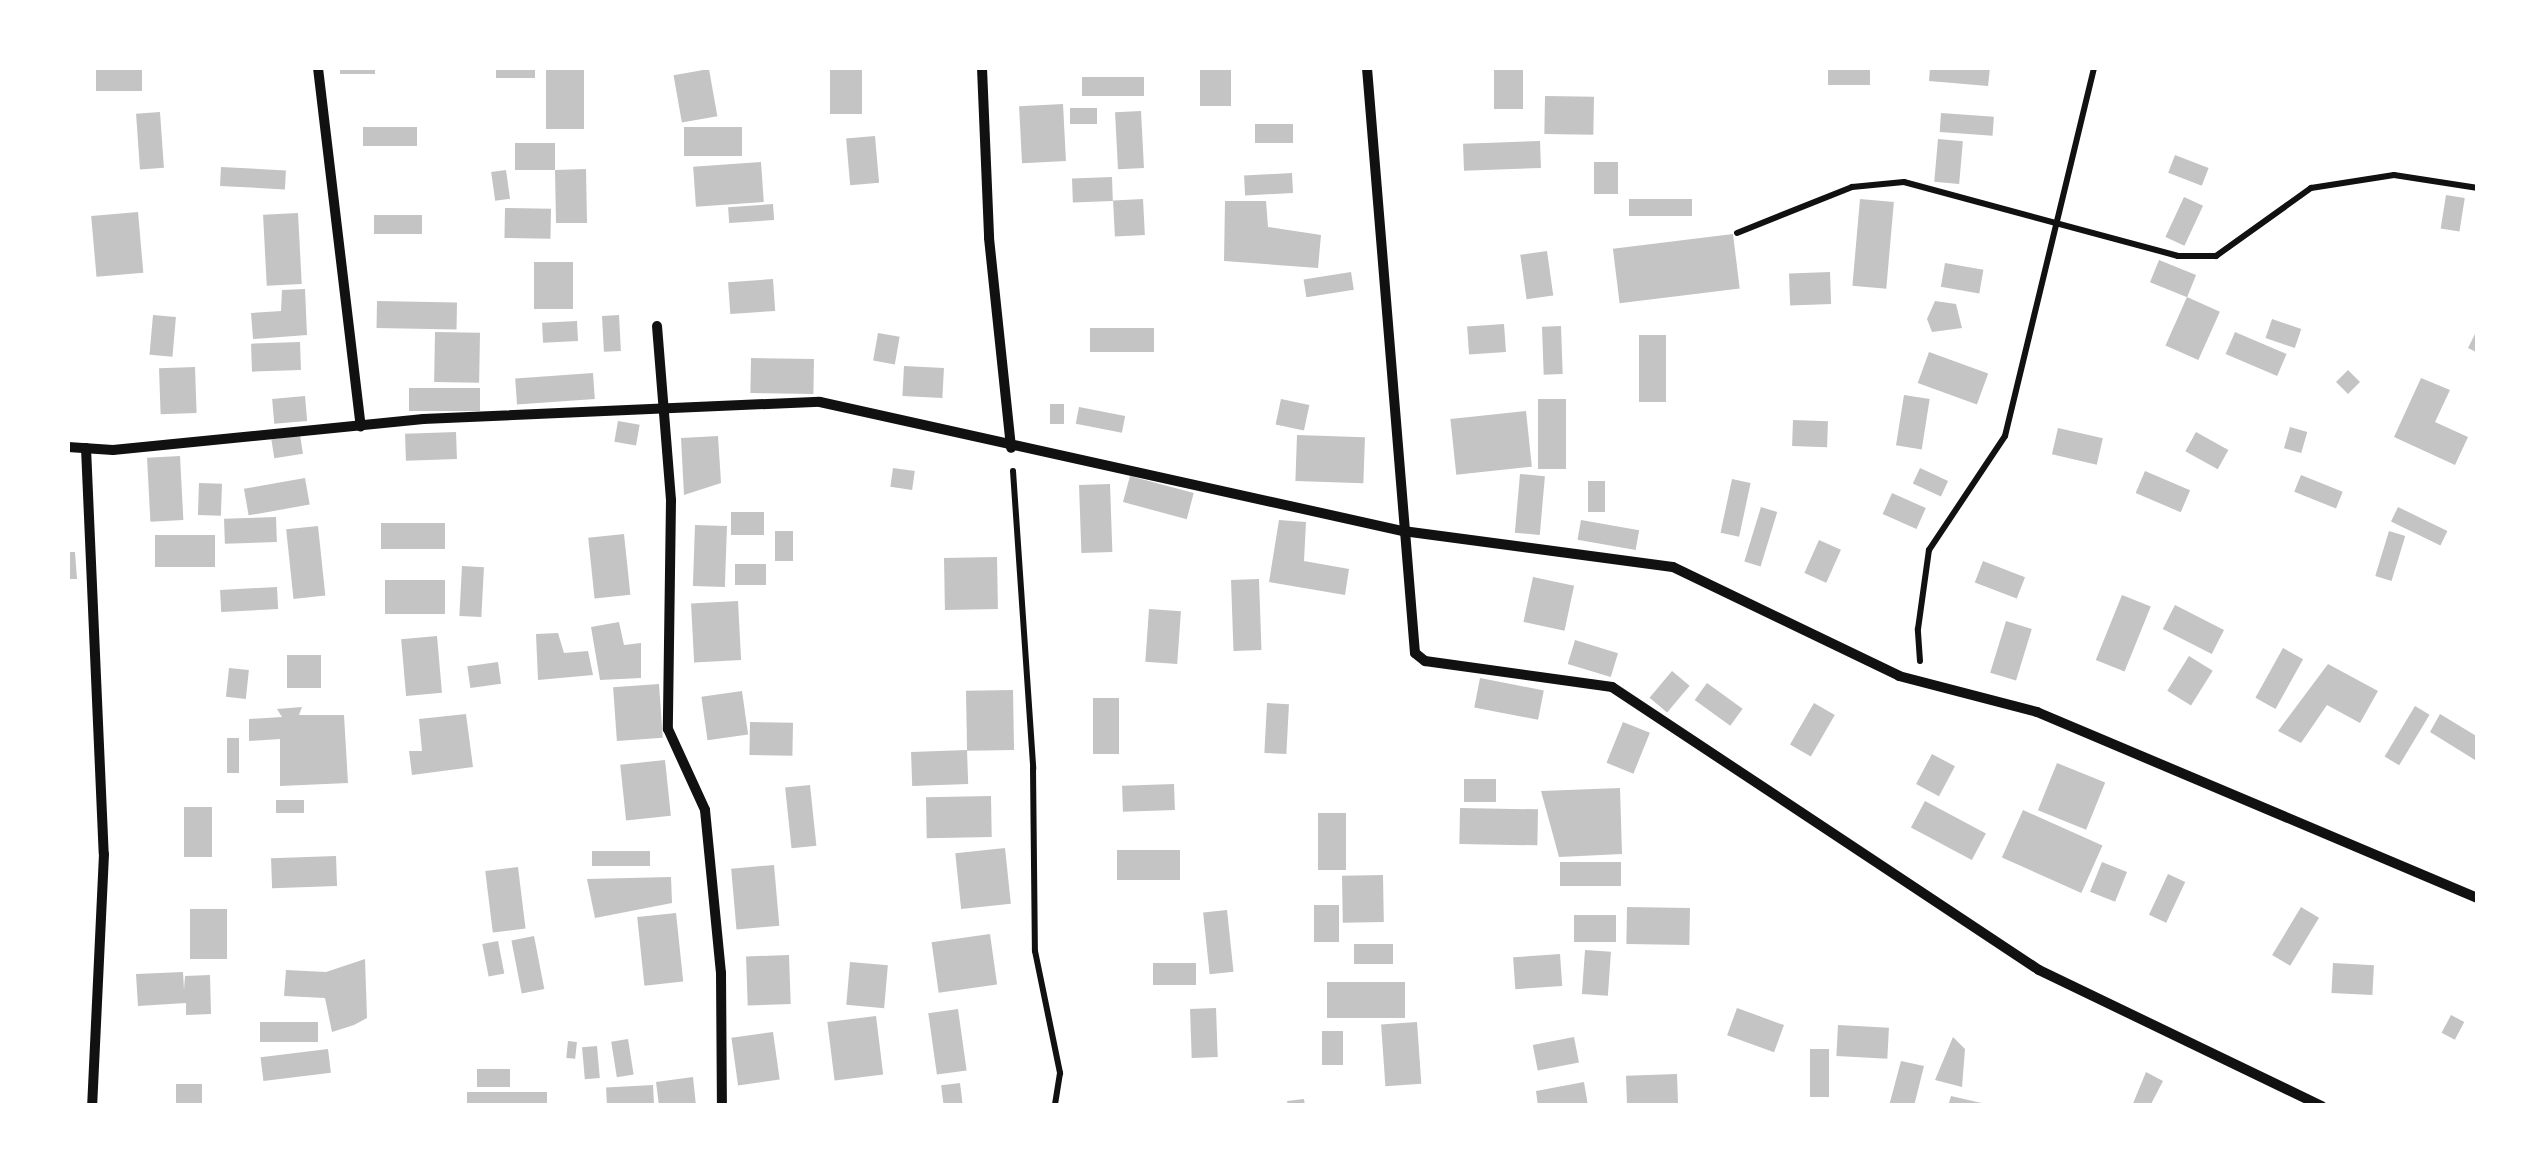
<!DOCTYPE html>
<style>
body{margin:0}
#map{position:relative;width:2545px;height:1173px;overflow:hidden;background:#fff;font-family:"Fira Sans Condensed",sans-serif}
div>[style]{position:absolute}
.building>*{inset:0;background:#c4c4c4;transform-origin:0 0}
.path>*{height:6px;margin:-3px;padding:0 3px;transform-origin:3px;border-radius:3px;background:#111}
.minor>*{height:10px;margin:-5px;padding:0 5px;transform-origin:5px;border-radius:5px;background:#111}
span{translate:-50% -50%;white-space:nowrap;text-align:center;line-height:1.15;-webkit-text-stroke:8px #fff;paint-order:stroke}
.frame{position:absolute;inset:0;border:70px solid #fff;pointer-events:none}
</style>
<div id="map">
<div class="building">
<div style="left:96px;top:68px;width:46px;height:23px"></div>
<div style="left:340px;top:68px;width:35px;height:6px"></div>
<div style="left:496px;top:68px;width:39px;height:10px"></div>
<div style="left:546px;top:68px;width:38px;height:61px"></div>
<div style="left:830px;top:68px;width:32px;height:46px"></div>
<div style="left:1200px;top:68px;width:31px;height:38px"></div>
<div style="left:1494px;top:68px;width:29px;height:41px"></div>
<div style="left:1828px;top:68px;width:42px;height:17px"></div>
<div style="clip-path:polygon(1930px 68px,1990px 68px,1988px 86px,1929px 81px)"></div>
<div style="left:709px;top:69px;width:48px;height:36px;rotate:80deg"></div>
<div style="left:1144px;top:77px;width:19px;height:62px;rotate:90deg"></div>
<div style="left:1545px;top:96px;width:49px;height:38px;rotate:1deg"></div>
<div style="left:1063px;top:104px;width:57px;height:44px;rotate:87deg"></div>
<div style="left:1070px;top:108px;width:27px;height:16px"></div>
<div style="left:1141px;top:111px;width:57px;height:26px;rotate:87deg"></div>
<div style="left:160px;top:112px;width:56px;height:24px;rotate:86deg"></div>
<div style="left:1941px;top:113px;width:53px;height:19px;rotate:4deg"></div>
<div style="left:1255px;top:124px;width:38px;height:19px"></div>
<div style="left:417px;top:127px;width:19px;height:54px;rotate:90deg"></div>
<div style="left:684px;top:127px;width:58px;height:29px"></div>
<div style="left:875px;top:136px;width:47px;height:29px;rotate:85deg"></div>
<div style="left:1938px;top:139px;width:25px;height:43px;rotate:5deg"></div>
<div style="left:1540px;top:141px;width:27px;height:77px;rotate:88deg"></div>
<div style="clip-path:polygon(515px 143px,555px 143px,555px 170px,586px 169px,587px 223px,556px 223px,555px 170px,515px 170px)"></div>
<div style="left:2175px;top:155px;width:36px;height:19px;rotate:21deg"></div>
<div style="left:761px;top:162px;width:40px;height:68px;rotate:86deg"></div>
<div style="left:1594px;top:162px;width:24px;height:32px"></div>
<div style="left:221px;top:167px;width:65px;height:19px;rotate:3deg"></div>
<div style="left:506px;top:170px;width:29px;height:15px;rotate:82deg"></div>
<div style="left:1292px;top:173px;width:20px;height:48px;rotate:87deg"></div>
<div style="left:1112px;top:177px;width:24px;height:40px;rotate:88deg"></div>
<div style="left:2446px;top:195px;width:19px;height:34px;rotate:9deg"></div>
<div style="left:2184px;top:197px;width:21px;height:44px;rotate:25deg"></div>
<div style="left:1143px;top:199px;width:36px;height:30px;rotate:87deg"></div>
<div style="left:1629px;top:199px;width:63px;height:17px"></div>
<div style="left:1860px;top:199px;width:34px;height:87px;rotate:5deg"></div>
<div style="clip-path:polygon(1225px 201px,1266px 201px,1268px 227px,1321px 235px,1318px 268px,1224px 261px)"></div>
<div style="left:773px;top:204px;width:16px;height:45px;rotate:86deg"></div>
<div style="left:505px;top:208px;width:46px;height:30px;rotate:1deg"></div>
<div style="left:138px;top:212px;width:61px;height:47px;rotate:85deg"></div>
<div style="left:298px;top:213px;width:71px;height:35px;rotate:87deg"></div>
<div style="left:374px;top:215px;width:48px;height:19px"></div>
<div style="left:1733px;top:234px;width:55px;height:121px;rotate:83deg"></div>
<div style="left:1547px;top:251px;width:45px;height:27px;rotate:82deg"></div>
<div style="left:2159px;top:260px;width:40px;height:24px;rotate:22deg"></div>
<div style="left:534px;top:262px;width:39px;height:47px"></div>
<div style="left:1945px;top:263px;width:39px;height:24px;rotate:10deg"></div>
<div style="left:1351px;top:272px;width:18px;height:48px;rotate:81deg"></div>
<div style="left:1830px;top:272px;width:32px;height:41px;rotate:88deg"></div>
<div style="left:773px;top:279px;width:32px;height:45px;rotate:86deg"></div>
<div style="clip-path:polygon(305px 289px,307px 335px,253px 339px,251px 313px,281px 311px,282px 290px)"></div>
<div style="left:2187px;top:297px;width:36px;height:53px;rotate:24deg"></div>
<div style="left:377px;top:301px;width:80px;height:27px;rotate:1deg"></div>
<div style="clip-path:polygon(1935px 301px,1956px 304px,1962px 328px,1932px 332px,1927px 319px)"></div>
<div style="left:153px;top:315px;width:23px;height:40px;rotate:5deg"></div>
<div style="left:619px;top:315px;width:36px;height:17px;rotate:87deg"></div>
<div style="left:2272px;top:319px;width:31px;height:20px;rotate:19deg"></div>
<div style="left:577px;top:321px;width:20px;height:35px;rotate:87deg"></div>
<div style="left:1504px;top:324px;width:28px;height:37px;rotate:86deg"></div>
<div style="left:1561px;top:326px;width:48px;height:19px;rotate:88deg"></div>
<div style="left:1090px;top:328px;width:64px;height:24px"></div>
<div style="clip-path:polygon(2478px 328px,2478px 353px,2468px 348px)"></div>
<div style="left:435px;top:332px;width:45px;height:50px;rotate:1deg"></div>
<div style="left:2235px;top:332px;width:56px;height:24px;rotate:23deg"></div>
<div style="left:878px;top:333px;width:22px;height:28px;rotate:10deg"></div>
<div style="left:1639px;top:335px;width:27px;height:67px"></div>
<div style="left:300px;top:342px;width:28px;height:49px;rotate:88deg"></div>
<div style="left:1929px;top:352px;width:63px;height:33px;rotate:20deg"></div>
<div style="left:751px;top:358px;width:63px;height:35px;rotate:1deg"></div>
<div style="left:904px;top:366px;width:40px;height:30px;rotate:3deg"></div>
<div style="left:195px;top:367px;width:46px;height:36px;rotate:88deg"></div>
<div style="left:2348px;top:370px;width:17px;height:17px;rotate:45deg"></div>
<div style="left:593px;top:373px;width:26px;height:78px;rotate:86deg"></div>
<div style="clip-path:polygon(2421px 378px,2450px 390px,2435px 422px,2468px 437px,2455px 465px,2394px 437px)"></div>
<div style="left:480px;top:388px;width:23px;height:71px;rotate:90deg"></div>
<div style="left:1904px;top:395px;width:26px;height:51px;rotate:9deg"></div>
<div style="left:305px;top:396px;width:25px;height:33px;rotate:85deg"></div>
<div style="left:1281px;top:399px;width:29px;height:26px;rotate:12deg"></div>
<div style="left:1538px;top:399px;width:28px;height:70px"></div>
<div style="left:1050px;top:404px;width:14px;height:20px"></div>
<div style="left:1079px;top:407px;width:47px;height:17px;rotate:11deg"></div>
<div style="left:1526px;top:411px;width:56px;height:76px;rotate:84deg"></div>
<div style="left:1793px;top:420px;width:35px;height:26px;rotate:2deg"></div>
<div style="left:618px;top:421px;width:22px;height:21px;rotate:10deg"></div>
<div style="left:2290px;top:427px;width:18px;height:22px;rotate:16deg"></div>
<div style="left:2058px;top:428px;width:46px;height:27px;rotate:13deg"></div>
<div style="left:456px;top:432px;width:27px;height:51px;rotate:88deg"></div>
<div style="left:2196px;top:432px;width:37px;height:22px;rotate:29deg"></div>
<div style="left:300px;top:435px;width:19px;height:29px;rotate:81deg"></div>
<div style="left:1297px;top:435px;width:68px;height:46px;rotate:2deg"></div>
<div style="clip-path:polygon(718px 436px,721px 483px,684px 495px,681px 438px)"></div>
<div style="left:180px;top:456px;width:64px;height:33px;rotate:87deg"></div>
<div style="left:893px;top:468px;width:22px;height:19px;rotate:8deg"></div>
<div style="left:1920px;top:468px;width:31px;height:17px;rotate:25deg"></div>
<div style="left:2145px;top:471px;width:49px;height:24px;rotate:23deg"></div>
<div style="left:1520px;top:474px;width:25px;height:59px;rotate:5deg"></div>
<div style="left:2301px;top:475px;width:45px;height:18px;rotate:22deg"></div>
<div style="left:1130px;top:476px;width:66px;height:27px;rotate:15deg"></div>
<div style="left:305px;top:478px;width:27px;height:62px;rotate:80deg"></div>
<div style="left:1732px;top:479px;width:19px;height:55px;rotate:12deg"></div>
<div style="left:1588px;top:481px;width:17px;height:31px"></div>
<div style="left:199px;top:483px;width:23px;height:32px;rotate:2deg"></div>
<div style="left:1110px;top:484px;width:68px;height:31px;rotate:88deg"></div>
<div style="left:1892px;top:493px;width:37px;height:23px;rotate:24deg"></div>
<div style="left:1761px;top:507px;width:17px;height:57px;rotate:17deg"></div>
<div style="left:2398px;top:507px;width:55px;height:16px;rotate:26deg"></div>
<div style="left:731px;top:512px;width:33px;height:23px"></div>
<div style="left:276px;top:517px;width:25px;height:52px;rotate:88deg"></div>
<div style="clip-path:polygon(1279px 520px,1306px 522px,1304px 561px,1349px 569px,1345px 595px,1269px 582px)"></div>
<div style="left:1581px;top:520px;width:59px;height:20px;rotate:10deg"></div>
<div style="left:445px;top:523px;width:26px;height:64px;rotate:90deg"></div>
<div style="left:695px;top:525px;width:32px;height:61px;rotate:2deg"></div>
<div style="left:318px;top:526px;width:70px;height:32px;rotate:84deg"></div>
<div style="left:775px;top:531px;width:18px;height:30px"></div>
<div style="left:2389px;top:531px;width:17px;height:47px;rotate:17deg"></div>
<div style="left:624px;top:534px;width:61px;height:36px;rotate:84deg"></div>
<div style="left:155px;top:535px;width:60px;height:32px"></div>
<div style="left:1819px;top:540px;width:24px;height:36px;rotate:24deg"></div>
<div style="clip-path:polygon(68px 552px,75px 552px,77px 579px,68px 579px)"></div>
<div style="left:997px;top:557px;width:52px;height:53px;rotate:89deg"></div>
<div style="left:1983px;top:561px;width:45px;height:23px;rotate:21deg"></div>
<div style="left:735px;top:564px;width:31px;height:21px"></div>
<div style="left:462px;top:566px;width:22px;height:50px;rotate:3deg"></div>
<div style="left:1533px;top:577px;width:42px;height:46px;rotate:12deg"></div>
<div style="left:1259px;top:579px;width:71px;height:28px;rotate:88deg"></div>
<div style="left:385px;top:580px;width:60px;height:34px"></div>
<div style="left:277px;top:587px;width:22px;height:57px;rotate:87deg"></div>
<div style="left:2122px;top:595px;width:31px;height:70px;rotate:22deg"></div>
<div style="left:738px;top:601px;width:59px;height:47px;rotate:87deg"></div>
<div style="left:2175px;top:605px;width:55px;height:27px;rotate:27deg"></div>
<div style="left:1149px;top:609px;width:32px;height:53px;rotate:4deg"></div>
<div style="left:2006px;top:621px;width:27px;height:54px;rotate:17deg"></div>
<div style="clip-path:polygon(619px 622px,624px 645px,641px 643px,641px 678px,600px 680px,591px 627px)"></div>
<div style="clip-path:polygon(558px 633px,564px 653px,588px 651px,593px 675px,538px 680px,536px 634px)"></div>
<div style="left:437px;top:636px;width:57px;height:36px;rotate:85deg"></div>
<div style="left:1575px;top:640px;width:45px;height:25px;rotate:17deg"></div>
<div style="left:2283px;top:648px;width:23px;height:57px;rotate:29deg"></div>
<div style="left:287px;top:655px;width:34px;height:33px"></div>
<div style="left:2189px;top:656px;width:28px;height:41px;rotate:32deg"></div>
<div style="left:498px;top:662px;width:22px;height:31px;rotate:82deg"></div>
<div style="clip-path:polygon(2328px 664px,2378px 691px,2360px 723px,2327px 705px,2301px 743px,2278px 731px)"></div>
<div style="left:229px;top:668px;width:20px;height:29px;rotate:6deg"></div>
<div style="left:1672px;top:671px;width:23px;height:35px;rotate:40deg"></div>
<div style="left:1480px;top:678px;width:65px;height:30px;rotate:11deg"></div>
<div style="left:1707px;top:683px;width:44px;height:21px;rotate:36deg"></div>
<div style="left:659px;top:684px;width:54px;height:46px;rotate:86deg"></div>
<div style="left:1013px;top:690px;width:60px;height:47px;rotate:89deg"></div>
<div style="left:742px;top:691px;width:44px;height:41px;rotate:82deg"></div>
<div style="left:1093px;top:698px;width:26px;height:56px"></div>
<div style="left:1267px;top:703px;width:22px;height:50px;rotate:3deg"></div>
<div style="left:1814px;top:703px;width:24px;height:48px;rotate:30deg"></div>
<div style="left:2415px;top:706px;width:17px;height:59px;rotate:31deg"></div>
<div style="clip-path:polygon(302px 707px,299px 715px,344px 715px,348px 783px,280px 786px,280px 739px,249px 741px,249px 719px,282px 717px,277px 709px)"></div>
<div style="clip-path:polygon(466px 714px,473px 767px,412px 775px,409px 751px,422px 751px,419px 719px)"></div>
<div style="clip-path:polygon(2440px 714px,2478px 737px,2475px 760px,2430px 732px)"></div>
<div style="left:750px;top:722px;width:43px;height:33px;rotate:1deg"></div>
<div style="left:1623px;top:722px;width:29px;height:44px;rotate:22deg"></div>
<div style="left:227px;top:738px;width:12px;height:35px"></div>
<div style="left:967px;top:750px;width:34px;height:56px;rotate:88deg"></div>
<div style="left:1932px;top:754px;width:26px;height:34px;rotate:28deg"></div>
<div style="left:665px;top:760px;width:56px;height:45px;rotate:84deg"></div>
<div style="left:2057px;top:763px;width:52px;height:51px;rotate:22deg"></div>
<div style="left:1464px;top:779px;width:32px;height:23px"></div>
<div style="left:1174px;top:784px;width:26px;height:52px;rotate:88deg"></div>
<div style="left:810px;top:785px;width:61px;height:25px;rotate:84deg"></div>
<div style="clip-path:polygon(1620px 788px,1622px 854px,1559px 857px,1541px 791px)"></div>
<div style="left:991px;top:796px;width:41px;height:65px;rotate:89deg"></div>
<div style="left:276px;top:800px;width:28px;height:13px"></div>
<div style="left:1925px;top:801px;width:69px;height:30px;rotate:28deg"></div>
<div style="left:184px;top:807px;width:28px;height:50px"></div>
<div style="left:1460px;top:808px;width:78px;height:36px;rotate:1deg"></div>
<div style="left:2023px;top:810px;width:87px;height:52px;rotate:24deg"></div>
<div style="left:1318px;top:813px;width:28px;height:57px"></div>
<div style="left:1005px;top:848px;width:56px;height:50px;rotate:84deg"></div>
<div style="left:1117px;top:850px;width:63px;height:30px"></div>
<div style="left:650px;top:851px;width:15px;height:58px;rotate:90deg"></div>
<div style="left:336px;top:856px;width:30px;height:65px;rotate:88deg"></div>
<div style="left:1560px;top:862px;width:61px;height:24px"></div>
<div style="left:2102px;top:862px;width:27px;height:32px;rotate:22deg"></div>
<div style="left:774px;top:865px;width:61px;height:43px;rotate:85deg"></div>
<div style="left:518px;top:867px;width:62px;height:33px;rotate:83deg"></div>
<div style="left:2168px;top:874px;width:19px;height:45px;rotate:25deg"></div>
<div style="left:1383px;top:875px;width:47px;height:41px;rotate:89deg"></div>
<div style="clip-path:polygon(671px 877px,672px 903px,595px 918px,587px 879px)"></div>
<div style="left:1314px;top:905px;width:25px;height:37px"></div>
<div style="left:1627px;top:907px;width:63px;height:37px;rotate:1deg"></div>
<div style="left:2301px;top:907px;width:21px;height:56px;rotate:31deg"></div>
<div style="left:190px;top:909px;width:37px;height:50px"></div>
<div style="left:1227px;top:910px;width:62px;height:24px;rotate:84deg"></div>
<div style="left:676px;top:913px;width:69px;height:39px;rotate:84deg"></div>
<div style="left:1574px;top:915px;width:42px;height:27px"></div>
<div style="left:990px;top:934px;width:51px;height:59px;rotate:82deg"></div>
<div style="left:534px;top:936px;width:54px;height:23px;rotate:79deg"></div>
<div style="left:498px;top:941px;width:33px;height:16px;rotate:79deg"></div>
<div style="left:1393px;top:944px;width:20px;height:39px;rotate:90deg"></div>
<div style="left:1585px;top:950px;width:26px;height:44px;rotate:4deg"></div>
<div style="left:1560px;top:954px;width:32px;height:47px;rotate:86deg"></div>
<div style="left:789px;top:955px;width:49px;height:43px;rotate:88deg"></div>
<div style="clip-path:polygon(365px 959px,367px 1018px,354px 1025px,332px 1032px,325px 998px,284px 996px,286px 970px,326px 972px)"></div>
<div style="left:850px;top:962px;width:38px;height:43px;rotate:5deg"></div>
<div style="left:1196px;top:963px;width:22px;height:43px;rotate:90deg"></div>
<div style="left:2333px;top:963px;width:41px;height:30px;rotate:3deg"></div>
<div style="clip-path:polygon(183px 972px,184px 990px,185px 976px,210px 975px,211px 1014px,186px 1015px,186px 1003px,138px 1006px,136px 974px)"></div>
<div style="left:1327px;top:982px;width:78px;height:36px"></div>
<div style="left:1216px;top:1008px;width:49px;height:26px;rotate:88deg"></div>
<div style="left:1737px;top:1008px;width:50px;height:29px;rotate:20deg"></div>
<div style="left:958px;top:1009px;width:62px;height:30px;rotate:82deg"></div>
<div style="left:2451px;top:1015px;width:15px;height:20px;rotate:28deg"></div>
<div style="left:876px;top:1016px;width:59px;height:49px;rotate:83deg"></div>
<div style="left:260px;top:1022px;width:58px;height:20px"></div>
<div style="left:1417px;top:1022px;width:62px;height:36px;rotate:86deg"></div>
<div style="left:1838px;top:1025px;width:51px;height:31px;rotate:3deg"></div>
<div style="left:1322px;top:1031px;width:21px;height:34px"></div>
<div style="left:773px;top:1032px;width:48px;height:42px;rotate:82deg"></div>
<div style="left:1574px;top:1037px;width:26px;height:42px;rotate:79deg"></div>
<div style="clip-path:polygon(1953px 1037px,1965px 1049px,1962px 1087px,1935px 1080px)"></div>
<div style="left:628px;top:1039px;width:36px;height:17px;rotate:81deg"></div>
<div style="left:568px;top:1041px;width:9px;height:17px;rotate:6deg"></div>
<div style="left:597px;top:1046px;width:32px;height:15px;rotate:85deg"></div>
<div style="left:328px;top:1049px;width:24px;height:68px;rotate:83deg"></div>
<div style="left:1810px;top:1049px;width:19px;height:48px"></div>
<div style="clip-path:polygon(1901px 1061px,1924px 1066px,1914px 1106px,1889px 1106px)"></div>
<div style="left:510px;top:1069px;width:18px;height:33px;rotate:90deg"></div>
<div style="clip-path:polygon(2146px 1072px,2163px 1081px,2150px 1106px,2132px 1106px)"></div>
<div style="left:1677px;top:1074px;width:31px;height:51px;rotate:88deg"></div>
<div style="clip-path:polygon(693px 1077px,696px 1106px,659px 1106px,656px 1082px)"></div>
<div style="clip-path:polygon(1584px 1082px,1588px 1106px,1538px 1106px,1536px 1091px)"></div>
<div style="left:960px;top:1083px;width:23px;height:19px;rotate:83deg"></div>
<div style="left:176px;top:1084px;width:26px;height:22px"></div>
<div style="left:653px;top:1085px;width:18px;height:47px;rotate:87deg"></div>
<div style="left:547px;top:1092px;width:14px;height:80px;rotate:90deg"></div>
<div style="clip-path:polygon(1951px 1096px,1986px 1104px,1986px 1106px,1948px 1106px)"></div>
<div style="clip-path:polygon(1304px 1099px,1305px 1106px,1288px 1106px,1287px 1101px)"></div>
</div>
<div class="path">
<div style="left:1737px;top:233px;width:124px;rotate:-21.8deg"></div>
<div style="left:1852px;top:187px;width:52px;rotate:-5.5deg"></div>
<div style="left:1904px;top:182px;width:284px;rotate:15.1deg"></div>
<div style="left:2178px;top:256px;width:38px"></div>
<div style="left:2216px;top:256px;width:117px;rotate:-35.6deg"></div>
<div style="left:2311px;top:188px;width:84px;rotate:-8.9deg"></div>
<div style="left:2394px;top:175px;width:85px;rotate:8.8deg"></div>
<div style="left:1013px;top:471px;width:298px;rotate:86.1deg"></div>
<div style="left:1033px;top:768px;width:183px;rotate:89.4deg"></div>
<div style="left:1035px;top:951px;width:125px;rotate:78.4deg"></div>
<div style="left:1060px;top:1073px;width:33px;rotate:99deg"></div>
<div style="left:1920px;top:661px;width:32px;rotate:-94deg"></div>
<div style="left:1918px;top:629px;width:80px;rotate:-82.1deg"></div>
<div style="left:1929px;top:550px;width:137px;rotate:-56.3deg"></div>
<div style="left:2005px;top:436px;width:379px;rotate:-76.4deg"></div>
</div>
<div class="minor">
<div style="left:318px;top:68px;width:361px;rotate:83.2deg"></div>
<div style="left:982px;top:68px;width:170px;rotate:87.6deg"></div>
<div style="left:989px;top:238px;width:211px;rotate:84deg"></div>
<div style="left:1367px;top:68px;width:587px;rotate:85.31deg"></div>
<div style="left:1415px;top:653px;width:13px;rotate:39deg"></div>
<div style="left:1425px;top:661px;width:189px;rotate:7.9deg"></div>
<div style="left:1612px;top:687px;width:512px;rotate:33.53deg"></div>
<div style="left:2039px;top:970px;width:314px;rotate:25.7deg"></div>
<div style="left:657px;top:326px;width:175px;rotate:85.4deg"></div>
<div style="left:671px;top:500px;width:229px;rotate:90.8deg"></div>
<div style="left:668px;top:729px;width:89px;rotate:65.4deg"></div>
<div style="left:705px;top:810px;width:164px;rotate:84.4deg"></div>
<div style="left:721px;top:973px;width:133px;rotate:89.6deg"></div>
<div style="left:68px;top:447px;width:45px;rotate:3.8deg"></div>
<div style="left:113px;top:450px;width:312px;rotate:-5.7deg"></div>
<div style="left:423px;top:419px;width:397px;rotate:-2.5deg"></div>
<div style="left:820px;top:402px;width:597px;rotate:12.48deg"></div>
<div style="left:1403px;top:531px;width:272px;rotate:7.6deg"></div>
<div style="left:1673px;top:567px;width:251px;rotate:25.7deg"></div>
<div style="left:1899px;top:676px;width:143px;rotate:14.6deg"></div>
<div style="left:2037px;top:712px;width:479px;rotate:22.9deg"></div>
<div style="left:86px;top:448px;width:406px;rotate:87.5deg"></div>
<div style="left:104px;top:854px;width:252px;rotate:92.7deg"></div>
</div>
<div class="frame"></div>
</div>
